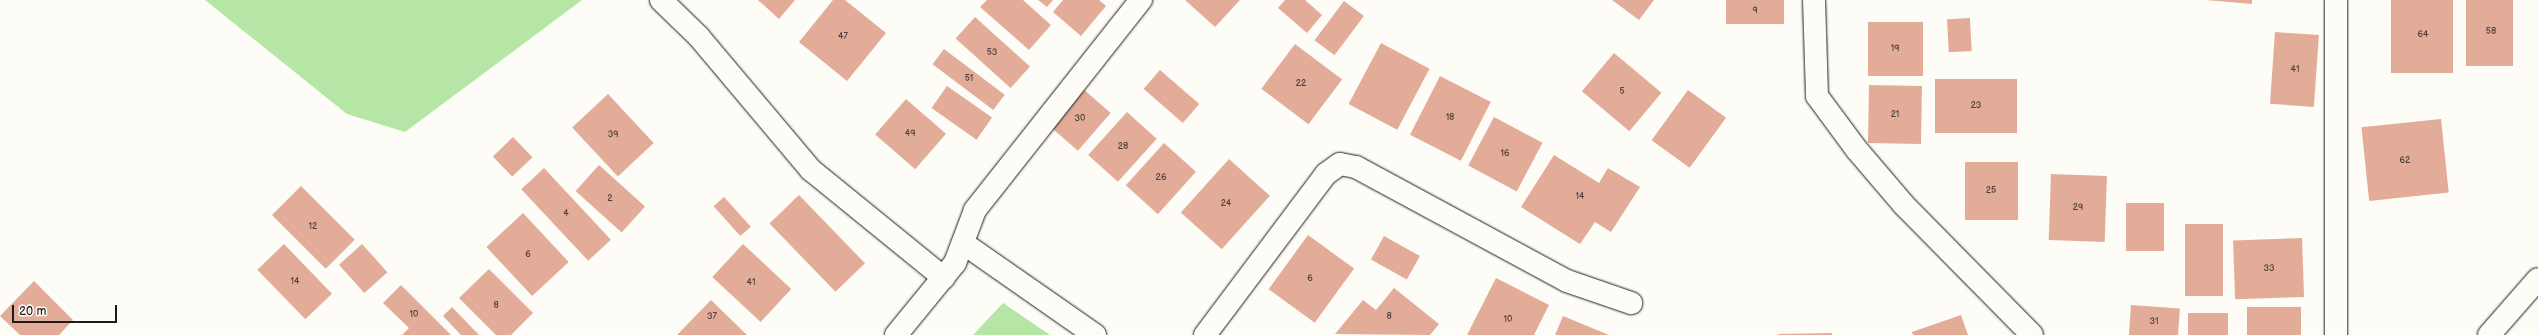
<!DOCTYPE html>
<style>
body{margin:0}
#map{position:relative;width:2538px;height:335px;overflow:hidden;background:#fdfcf7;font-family:"Balsamiq Sans",sans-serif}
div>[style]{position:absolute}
.green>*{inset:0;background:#b5e6a6}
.building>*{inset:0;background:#e3ac99;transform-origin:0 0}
.roads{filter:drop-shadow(0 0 1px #1c1c1c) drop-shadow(0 0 1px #1c1c1c)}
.minor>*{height:22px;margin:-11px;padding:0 11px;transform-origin:11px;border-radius:11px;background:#fdfcf7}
span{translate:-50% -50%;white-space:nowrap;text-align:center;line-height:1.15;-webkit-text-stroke:3.5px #fdfcf7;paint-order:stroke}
.number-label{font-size:9px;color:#4e403b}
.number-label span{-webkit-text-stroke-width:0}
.scale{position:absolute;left:12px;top:305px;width:105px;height:18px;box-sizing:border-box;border:2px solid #1c1c1c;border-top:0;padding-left:5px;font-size:12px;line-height:14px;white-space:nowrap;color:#1c1c1c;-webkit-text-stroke:3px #fdfcf7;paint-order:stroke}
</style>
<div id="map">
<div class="green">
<div style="clip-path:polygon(205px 0,582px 0,405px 132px,347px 114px)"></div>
<div style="clip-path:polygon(1003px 303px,1050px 335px,973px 335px)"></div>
</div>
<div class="building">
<div style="clip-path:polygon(758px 0,795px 0,779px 19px)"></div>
<div style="clip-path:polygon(833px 0,845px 0,886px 33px,847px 81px,799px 42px)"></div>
<div style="clip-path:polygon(987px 0,1023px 0,1051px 25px,1029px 50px,980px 7px)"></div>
<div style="clip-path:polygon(1038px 0,1053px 0,1047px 7px)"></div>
<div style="clip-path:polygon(1063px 0,1099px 0,1106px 6px,1081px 36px,1053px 12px)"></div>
<div style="clip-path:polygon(1185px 0,1240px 0,1215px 27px)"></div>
<div style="clip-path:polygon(1285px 0,1305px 0,1322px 15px,1307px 33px,1278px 8px)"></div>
<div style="clip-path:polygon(1612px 0,1654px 0,1639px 20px)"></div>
<div style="left:1726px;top:0;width:58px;height:24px"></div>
<div style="clip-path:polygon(2206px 0,2252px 0,2252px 4px)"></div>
<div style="left:2391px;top:0;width:62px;height:73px"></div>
<div style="left:2466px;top:0;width:47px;height:66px"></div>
<div style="left:1344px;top:1px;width:25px;height:49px;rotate:37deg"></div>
<div style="left:975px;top:17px;width:74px;height:29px;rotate:42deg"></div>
<div style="left:1970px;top:18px;width:33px;height:23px;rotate:87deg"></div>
<div style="left:1868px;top:22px;width:55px;height:54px"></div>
<div style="left:2275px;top:32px;width:44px;height:72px;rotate:4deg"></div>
<div style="left:1381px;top:43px;width:55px;height:69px;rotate:28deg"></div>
<div style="left:1295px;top:44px;width:59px;height:56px;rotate:37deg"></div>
<div style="left:944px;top:49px;width:76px;height:19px;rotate:37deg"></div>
<div style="left:1614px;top:53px;width:62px;height:50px;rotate:40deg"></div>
<div style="left:1160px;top:70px;width:52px;height:25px;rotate:41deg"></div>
<div style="left:1440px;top:76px;width:57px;height:66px;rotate:27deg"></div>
<div style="left:1935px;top:79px;width:82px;height:54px"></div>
<div style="left:1869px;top:85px;width:53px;height:58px;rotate:1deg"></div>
<div style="left:947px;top:86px;width:55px;height:27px;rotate:35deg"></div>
<div style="left:1082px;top:88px;width:38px;height:50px;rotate:41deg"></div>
<div style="left:1688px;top:90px;width:47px;height:62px;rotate:36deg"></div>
<div style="left:608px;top:94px;width:67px;height:49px;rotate:47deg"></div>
<div style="left:906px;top:99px;width:53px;height:47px;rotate:41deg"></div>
<div style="left:1127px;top:112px;width:40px;height:58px;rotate:42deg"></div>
<div style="left:1494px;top:117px;width:55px;height:55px;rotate:28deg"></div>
<div style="left:2441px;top:119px;width:74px;height:80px;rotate:84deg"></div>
<div style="left:513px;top:137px;width:28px;height:28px;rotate:46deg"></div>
<div style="left:1164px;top:143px;width:43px;height:57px;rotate:42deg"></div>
<div style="clip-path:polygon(1554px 155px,1599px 183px,1608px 168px,1640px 187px,1611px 232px,1595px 222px,1580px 244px,1521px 207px)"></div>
<div style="left:1229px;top:159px;width:55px;height:72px;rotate:42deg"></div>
<div style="left:1965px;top:162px;width:53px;height:58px"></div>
<div style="left:599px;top:165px;width:62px;height:35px;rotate:42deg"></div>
<div style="left:544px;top:168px;width:98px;height:31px;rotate:47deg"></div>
<div style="left:2051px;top:174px;width:56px;height:66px;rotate:2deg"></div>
<div style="left:301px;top:186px;width:76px;height:41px;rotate:45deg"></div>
<div style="left:799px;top:195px;width:95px;height:41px;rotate:46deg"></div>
<div style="left:724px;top:197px;width:40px;height:14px;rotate:48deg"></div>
<div style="left:2126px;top:203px;width:38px;height:48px"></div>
<div style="left:523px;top:213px;width:67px;height:50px;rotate:47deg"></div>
<div style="left:2185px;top:224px;width:38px;height:72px"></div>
<div style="left:1308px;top:235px;width:57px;height:67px;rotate:36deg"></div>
<div style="left:1384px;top:236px;width:41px;height:27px;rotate:29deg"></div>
<div style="left:2302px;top:238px;width:59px;height:69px;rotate:88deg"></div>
<div style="left:284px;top:244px;width:69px;height:37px;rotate:46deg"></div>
<div style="left:362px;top:244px;width:38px;height:31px;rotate:48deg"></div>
<div style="left:743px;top:244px;width:66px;height:45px;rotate:43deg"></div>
<div style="clip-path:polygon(489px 269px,533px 313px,511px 335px,496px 335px,459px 298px)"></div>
<div style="clip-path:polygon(1496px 278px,1549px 305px,1534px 335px,1467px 335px)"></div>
<div style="clip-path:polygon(34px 281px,73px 320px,59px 335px,20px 335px,0 316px)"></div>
<div style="clip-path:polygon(401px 285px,451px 335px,402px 335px,409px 328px,383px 303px)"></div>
<div style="clip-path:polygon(1394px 288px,1439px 324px,1430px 335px,1335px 334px,1363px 300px,1376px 310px)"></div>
<div style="clip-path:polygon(711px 300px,747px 335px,677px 335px)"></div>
<div style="left:2131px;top:305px;width:49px;height:30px;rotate:4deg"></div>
<div style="clip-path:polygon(452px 307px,479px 335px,461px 335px,443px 316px)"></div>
<div style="left:2301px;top:307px;width:28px;height:54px;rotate:90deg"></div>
<div style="left:2188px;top:313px;width:40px;height:22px"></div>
<div style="clip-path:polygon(1961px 315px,1968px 335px,1913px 335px,1912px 332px)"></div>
<div style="clip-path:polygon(1563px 316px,1609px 335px,1555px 335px)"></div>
<div style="clip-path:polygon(1832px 333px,1832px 335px,1778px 335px,1778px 334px)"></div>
</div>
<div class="roads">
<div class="minor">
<div style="left:661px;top:0;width:53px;rotate:44.2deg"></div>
<div style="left:699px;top:37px;width:174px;rotate:49.9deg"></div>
<div style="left:811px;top:170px;width:171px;rotate:39.1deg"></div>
<div style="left:1814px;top:0;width:96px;rotate:88.2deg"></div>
<div style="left:1817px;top:96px;width:67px;rotate:53.5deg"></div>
<div style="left:1857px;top:150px;width:72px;rotate:49.5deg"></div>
<div style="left:1904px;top:205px;width:182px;rotate:45.4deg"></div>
<div style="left:963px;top:243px;width:161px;rotate:34.9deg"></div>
<div style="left:896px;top:335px;width:93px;rotate:-50.7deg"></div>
<div style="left:955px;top:263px;width:57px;rotate:-69.3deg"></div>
<div style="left:975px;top:210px;width:268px;rotate:-51.7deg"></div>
<div style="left:1205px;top:335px;width:201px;rotate:-53.1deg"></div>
<div style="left:1326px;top:174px;width:17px;rotate:-36deg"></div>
<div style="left:1340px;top:164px;width:16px;rotate:11deg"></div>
<div style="left:1356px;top:167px;width:240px;rotate:28.4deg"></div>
<div style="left:1567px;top:281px;width:68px;rotate:19deg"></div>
<div style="left:2336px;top:335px;width:335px;rotate:-90deg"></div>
<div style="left:2489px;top:335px;width:74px;rotate:-48.8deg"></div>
</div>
</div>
<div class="number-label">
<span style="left:1755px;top:11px">9</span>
<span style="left:2491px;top:32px">58</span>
<span style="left:2423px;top:35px">64</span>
<span style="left:843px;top:37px">47</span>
<span style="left:1895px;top:49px">19</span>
<span style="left:992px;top:53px">53</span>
<span style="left:2295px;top:70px">41</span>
<span style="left:969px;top:79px">51</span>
<span style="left:1301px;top:84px">22</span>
<span style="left:1622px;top:92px">5</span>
<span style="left:1976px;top:106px">23</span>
<span style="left:1895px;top:115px">21</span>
<span style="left:1450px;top:118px">18</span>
<span style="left:1080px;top:119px">30</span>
<span style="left:910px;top:134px">49</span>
<span style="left:613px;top:135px">39</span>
<span style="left:1123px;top:147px">28</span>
<span style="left:1505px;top:154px">16</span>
<span style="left:2405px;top:161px">62</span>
<span style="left:1161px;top:178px">26</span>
<span style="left:1991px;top:191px">25</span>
<span style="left:1580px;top:197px">14</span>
<span style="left:610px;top:199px">2</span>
<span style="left:1226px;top:204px">24</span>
<span style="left:2078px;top:208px">29</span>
<span style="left:566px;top:214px">4</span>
<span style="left:313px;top:227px">12</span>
<span style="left:528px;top:255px">6</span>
<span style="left:2269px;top:269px">33</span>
<span style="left:1310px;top:279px">6</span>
<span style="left:295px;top:282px">14</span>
<span style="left:751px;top:283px">41</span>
<span style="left:496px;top:306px">8</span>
<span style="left:414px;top:315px">10</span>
<span style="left:712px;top:317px">37</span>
<span style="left:1389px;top:317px">8</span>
<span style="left:1508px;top:320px">10</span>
<span style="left:2154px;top:322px">31</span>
</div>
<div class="scale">20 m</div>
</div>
